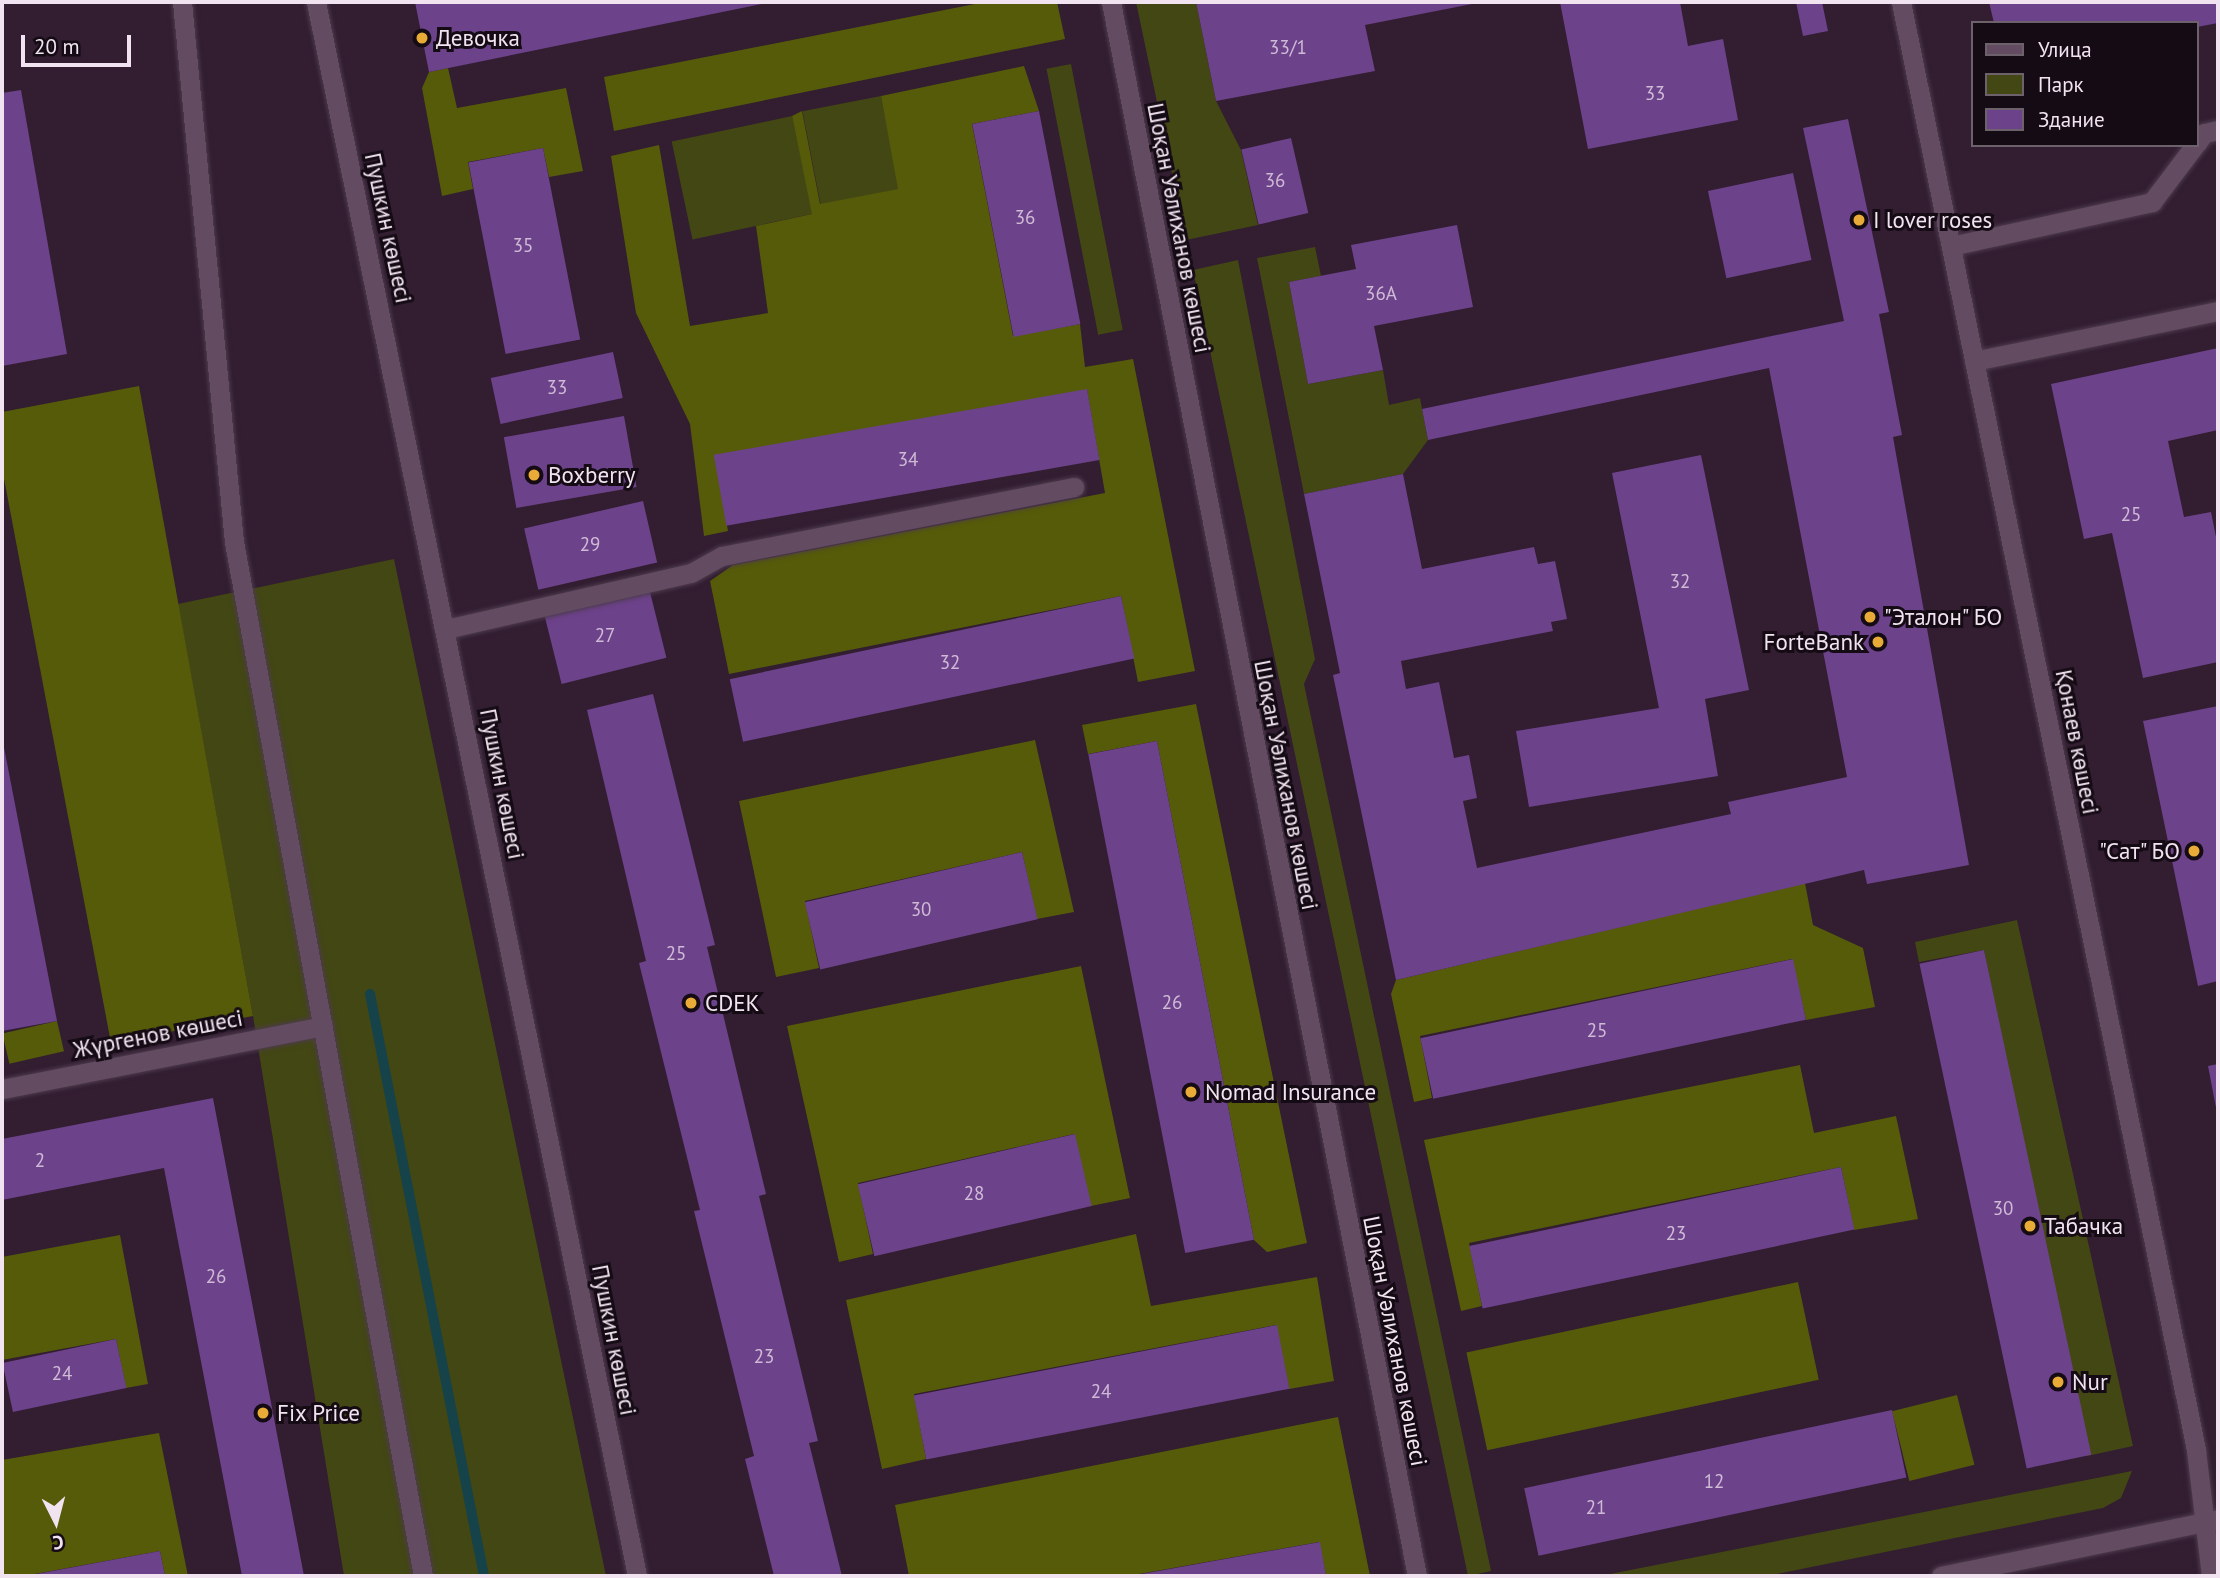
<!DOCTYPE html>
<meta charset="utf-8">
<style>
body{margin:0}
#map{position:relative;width:2220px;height:1578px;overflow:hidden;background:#321d31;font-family:"PT Sans",sans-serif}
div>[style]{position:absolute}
.green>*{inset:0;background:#434714;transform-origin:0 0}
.forest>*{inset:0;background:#555b09;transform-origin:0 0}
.stream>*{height:10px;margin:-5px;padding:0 5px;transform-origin:5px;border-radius:5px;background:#164249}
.building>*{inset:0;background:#6c428a;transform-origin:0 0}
.roads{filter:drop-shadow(0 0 2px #4d3b4d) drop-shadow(0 0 2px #4d3b4d)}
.service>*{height:19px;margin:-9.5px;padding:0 9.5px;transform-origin:9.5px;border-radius:9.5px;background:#634b62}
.pedestrian>*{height:19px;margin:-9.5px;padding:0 9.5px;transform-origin:9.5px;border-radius:9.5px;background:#634b62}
.minor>*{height:19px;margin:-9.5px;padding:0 9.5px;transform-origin:9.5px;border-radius:9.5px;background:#634b62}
.tertiary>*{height:19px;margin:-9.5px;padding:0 9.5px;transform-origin:9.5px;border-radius:9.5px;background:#634b62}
.dots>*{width:19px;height:19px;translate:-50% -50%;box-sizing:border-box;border:4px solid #140b14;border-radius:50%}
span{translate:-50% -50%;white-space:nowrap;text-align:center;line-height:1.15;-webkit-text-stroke:6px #140b14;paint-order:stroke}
.number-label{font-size:19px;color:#d0bbd7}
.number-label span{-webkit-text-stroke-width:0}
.poi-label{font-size:23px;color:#f2e3f1}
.left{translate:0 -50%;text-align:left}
.right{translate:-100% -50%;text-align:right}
.street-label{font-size:23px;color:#f2e3f1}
.frame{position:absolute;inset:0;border:4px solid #f2e3f1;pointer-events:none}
.legend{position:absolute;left:1971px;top:21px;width:228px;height:126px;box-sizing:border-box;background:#140b14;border:2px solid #6d616c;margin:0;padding:9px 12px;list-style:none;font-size:21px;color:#f2e3f1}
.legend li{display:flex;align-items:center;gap:14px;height:35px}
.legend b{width:35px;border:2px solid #6d616c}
.north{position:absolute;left:21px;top:1487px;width:70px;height:70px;-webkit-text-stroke:5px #140b14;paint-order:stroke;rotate:174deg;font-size:19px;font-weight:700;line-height:28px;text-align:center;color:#f2e3f1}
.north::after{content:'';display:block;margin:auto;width:24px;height:32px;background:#f2e3f1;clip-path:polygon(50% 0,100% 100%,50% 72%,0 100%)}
.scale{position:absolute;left:21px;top:35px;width:110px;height:32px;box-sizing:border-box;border:4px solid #f2e3f1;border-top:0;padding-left:9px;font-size:21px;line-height:24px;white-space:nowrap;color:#f2e3f1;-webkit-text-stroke:5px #140b14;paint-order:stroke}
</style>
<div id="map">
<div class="green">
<div style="clip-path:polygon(1136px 2px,1196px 2px,1216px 101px,1241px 150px,1258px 225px,1186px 240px)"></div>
<div style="left:1071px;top:64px;width:271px;height:25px;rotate:79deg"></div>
<div style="left:881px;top:96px;width:95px;height:80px;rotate:79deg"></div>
<div style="left:792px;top:116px;width:100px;height:123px;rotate:78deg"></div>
<div style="clip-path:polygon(1315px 247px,1321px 276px,1289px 282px,1308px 384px,1383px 370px,1389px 405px,1420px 398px,1428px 440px,1403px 474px,1304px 494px,1257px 258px)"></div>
<div style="clip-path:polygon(1238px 260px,1315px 659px,1304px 684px,1491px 1571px,1468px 1576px,1193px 270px)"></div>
<div style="clip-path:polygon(394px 559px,606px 1576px,344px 1576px,253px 1016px,178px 604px)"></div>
<div style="clip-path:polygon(2017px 920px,2133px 1446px,2087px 1456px,1984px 950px,1919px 962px,1915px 942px)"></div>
<div style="clip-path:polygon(2132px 1471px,2121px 1498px,2103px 1508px,1767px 1576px,1600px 1576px)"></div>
</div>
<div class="forest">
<div style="clip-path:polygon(985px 2px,1057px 2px,1065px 39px,614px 131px,604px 77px)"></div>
<div style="clip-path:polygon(1024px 66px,1039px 111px,972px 124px,1013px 336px,1080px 324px,1085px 367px,1133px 359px,1195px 671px,1138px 682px,1121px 596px,729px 674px,710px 581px,733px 565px,1105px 493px,1087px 390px,716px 461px,728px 531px,704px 536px,690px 424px,636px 313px,611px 156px,659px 145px,690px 326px,768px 313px,756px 226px,812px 214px,792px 116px,802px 111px,820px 204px,898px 189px,881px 96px)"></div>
<div style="clip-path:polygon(448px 68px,457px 108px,566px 88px,583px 171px,549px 177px,543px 148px,468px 162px,473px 189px,442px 196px,422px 88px,429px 72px)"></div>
<div style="clip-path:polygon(139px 386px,253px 1016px,111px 1043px,2px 468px,2px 412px)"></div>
<div style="clip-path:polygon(1196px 704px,1307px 1243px,1267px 1252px,1254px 1240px,1157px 741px,1088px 754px,1082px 725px)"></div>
<div style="clip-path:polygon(1035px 740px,1074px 912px,1037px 919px,1022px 852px,805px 901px,819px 968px,776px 977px,739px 801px)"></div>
<div style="clip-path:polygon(1805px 883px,1813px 925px,1863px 948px,1875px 1007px,1806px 1020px,1792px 959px,1420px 1036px,1432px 1098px,1414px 1102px,1391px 994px,1396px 980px)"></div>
<div style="clip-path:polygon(1081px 966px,1130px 1198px,1091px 1206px,1074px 1134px,858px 1183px,873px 1254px,839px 1262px,787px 1026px)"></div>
<div style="left:57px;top:1021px;width:31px;height:56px;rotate:77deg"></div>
<div style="clip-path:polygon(1800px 1065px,1814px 1133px,1896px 1116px,1918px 1219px,1854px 1230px,1841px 1167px,1469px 1243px,1482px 1306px,1461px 1311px,1424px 1140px)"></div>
<div style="clip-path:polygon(1136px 1234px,1151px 1306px,1317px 1277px,1334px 1381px,1289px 1389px,1276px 1325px,914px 1394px,926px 1459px,882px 1469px,846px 1300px)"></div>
<div style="clip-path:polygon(120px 1235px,148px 1384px,126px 1388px,116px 1339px,2px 1360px,2px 1257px)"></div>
<div style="left:1798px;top:1282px;width:100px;height:339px;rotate:78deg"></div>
<div style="left:1957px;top:1395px;width:72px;height:67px;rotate:76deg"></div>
<div style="clip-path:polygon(1338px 1417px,1370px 1576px,1326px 1576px,1319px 1542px,1128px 1576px,909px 1576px,895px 1505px)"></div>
<div style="clip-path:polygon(159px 1433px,188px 1576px,165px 1576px,160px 1551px,24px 1576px,2px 1576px,2px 1460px)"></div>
</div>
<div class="stream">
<div style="left:370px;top:994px;width:593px;rotate:78.92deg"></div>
</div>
<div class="building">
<div style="clip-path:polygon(415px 2px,766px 2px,766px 3px,429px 72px)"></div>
<div style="clip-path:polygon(1196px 2px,1477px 2px,1477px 3px,1365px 25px,1375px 71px,1216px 101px)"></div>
<div style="clip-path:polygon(1560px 2px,1680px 2px,1688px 46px,1723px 39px,1738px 120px,1588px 149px)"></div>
<div style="clip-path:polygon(1796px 2px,1822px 2px,1828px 31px,1803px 36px)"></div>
<div style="clip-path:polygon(1989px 2px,2218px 2px,2218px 23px,2197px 27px,2197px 23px,1994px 23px)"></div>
<div style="clip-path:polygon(21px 90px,67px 354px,2px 366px,2px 93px)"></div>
<div style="left:1039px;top:111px;width:217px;height:68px;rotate:79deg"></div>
<div style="clip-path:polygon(1848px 119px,1889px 312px,1879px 314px,1902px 435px,1893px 437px,1969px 865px,1867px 884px,1864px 870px,1396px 980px,1333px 675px,1340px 673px,1304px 494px,1403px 474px,1422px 569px,1534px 547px,1538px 564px,1555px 561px,1567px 619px,1551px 622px,1553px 631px,1401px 661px,1406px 689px,1439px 682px,1454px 758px,1469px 755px,1477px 798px,1463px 801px,1477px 868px,1731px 814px,1728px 802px,1847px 777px,1769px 368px,1428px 440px,1422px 409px,1844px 321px,1803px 128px)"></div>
<div style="left:1291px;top:138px;width:77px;height:51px;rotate:77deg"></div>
<div style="left:543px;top:148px;width:195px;height:76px;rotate:79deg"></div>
<div style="left:1793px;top:173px;width:89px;height:87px;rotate:78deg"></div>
<div style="clip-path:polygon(1457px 225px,1473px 307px,1374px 326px,1383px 370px,1308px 384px,1289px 282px,1356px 269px,1351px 245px)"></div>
<div style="clip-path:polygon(2218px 348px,2218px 430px,2168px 441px,2184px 517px,2211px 512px,2218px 547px,2218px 662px,2143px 678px,2112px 533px,2084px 539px,2051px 384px)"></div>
<div style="left:613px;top:352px;width:47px;height:125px;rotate:78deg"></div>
<div style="left:1087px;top:389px;width:72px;height:379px;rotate:80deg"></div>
<div style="left:624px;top:416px;width:72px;height:122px;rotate:80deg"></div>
<div style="clip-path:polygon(1701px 455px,1749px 690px,1705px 699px,1718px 776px,1529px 807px,1516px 731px,1659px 708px,1612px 473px)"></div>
<div style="left:643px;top:501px;width:63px;height:122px;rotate:77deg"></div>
<div style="left:649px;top:588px;width:72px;height:108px;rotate:76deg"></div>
<div style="left:1121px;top:596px;width:64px;height:400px;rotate:78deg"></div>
<div style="clip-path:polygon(653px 694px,715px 945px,707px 947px,766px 1194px,759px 1196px,818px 1441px,809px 1443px,842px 1576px,774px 1576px,745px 1459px,754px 1456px,694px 1211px,700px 1210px,639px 963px,646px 961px,587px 710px)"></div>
<div style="clip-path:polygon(2218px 706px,2218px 981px,2198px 986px,2143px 721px)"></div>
<div style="clip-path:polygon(2px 737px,57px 1021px,2px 1031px)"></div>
<div style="left:1157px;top:741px;width:508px;height:70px;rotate:79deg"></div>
<div style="left:1022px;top:852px;width:69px;height:223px;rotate:77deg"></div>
<div style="left:1984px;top:950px;width:516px;height:66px;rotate:78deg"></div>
<div style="left:1793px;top:959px;width:62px;height:381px;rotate:78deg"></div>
<div style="clip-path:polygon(2218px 1064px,2218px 1113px,2217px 1113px,2208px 1066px)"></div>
<div style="clip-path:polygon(213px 1098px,304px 1576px,242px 1576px,164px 1168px,2px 1200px,2px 1139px)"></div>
<div style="left:1075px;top:1134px;width:74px;height:223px;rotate:77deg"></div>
<div style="left:1841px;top:1167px;width:64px;height:380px;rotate:78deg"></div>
<div style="left:1277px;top:1325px;width:65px;height:370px;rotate:79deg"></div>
<div style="left:116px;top:1339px;width:50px;height:116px;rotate:78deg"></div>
<div style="left:1892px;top:1410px;width:69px;height:376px;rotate:78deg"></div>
<div style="clip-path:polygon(1320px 1542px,1326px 1576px,1136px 1576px,1136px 1575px)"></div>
<div style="clip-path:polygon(160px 1551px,165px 1576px,31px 1576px,31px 1575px)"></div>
</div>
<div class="roads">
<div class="service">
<div style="left:2197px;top:143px;width:12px;rotate:-55deg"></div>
<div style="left:2204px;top:133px;width:14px;rotate:-12deg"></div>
<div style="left:1951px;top:246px;width:206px;rotate:-12.3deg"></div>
<div style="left:2152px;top:202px;width:71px;rotate:-53deg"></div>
<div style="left:1974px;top:361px;width:249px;rotate:-11.6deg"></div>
<div style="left:446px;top:629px;width:251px;rotate:-12.9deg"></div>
<div style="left:691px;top:573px;width:35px;rotate:-29deg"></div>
<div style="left:722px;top:556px;width:359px;rotate:-11.1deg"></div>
</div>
<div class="pedestrian">
<div style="left:182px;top:2px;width:542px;rotate:84.5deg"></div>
<div style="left:234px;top:542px;width:1051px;rotate:79.64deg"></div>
</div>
<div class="minor">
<div style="left:1111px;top:2px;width:1603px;rotate:79deg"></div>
<div style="left:1901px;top:2px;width:1478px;rotate:78.48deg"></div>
<div style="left:2196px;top:1450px;width:127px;rotate:83.2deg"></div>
<div style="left:2px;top:1089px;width:327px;rotate:-11.1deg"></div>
</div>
<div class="tertiary">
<div style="left:316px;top:2px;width:1606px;rotate:78.47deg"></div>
<div style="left:1941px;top:1576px;width:283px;rotate:-11.6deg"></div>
</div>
</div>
<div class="dots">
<div style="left:422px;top:38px;background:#e8ab37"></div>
<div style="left:1859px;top:220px;background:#e8ab37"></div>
<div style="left:534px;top:475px;background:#e8ab37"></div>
<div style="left:1870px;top:617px;background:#e8ab37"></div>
<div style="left:1878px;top:642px;background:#e8ab37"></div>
<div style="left:2194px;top:851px;background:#e8ab37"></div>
<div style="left:691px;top:1003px;background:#e8ab37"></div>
<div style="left:1191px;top:1092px;background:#e8ab37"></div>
<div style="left:2030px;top:1226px;background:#e8ab37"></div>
<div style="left:2058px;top:1382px;background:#e8ab37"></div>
<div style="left:263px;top:1413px;background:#e8ab37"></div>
</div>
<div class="number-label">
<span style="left:1288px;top:48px">33/1</span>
<span style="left:1655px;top:94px">33</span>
<span style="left:1275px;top:181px">36</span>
<span style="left:1025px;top:218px">36</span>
<span style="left:523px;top:246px">35</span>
<span style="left:1381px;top:294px">36А</span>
<span style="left:557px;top:388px">33</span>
<span style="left:908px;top:460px">34</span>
<span style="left:2131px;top:515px">25</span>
<span style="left:590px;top:545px">29</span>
<span style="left:1680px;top:582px">32</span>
<span style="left:605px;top:636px">27</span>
<span style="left:950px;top:663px">32</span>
<span style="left:921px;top:910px">30</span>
<span style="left:676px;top:954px">25</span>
<span style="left:1172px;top:1003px">26</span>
<span style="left:1597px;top:1031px">25</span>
<span style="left:40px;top:1161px">2</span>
<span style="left:974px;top:1194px">28</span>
<span style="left:2003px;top:1209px">30</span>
<span style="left:1676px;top:1234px">23</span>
<span style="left:216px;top:1277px">26</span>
<span style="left:764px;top:1357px">23</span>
<span style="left:62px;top:1374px">24</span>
<span style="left:1101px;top:1392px">24</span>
<span style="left:1714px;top:1482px">12</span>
<span style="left:1596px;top:1508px">21</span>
</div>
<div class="poi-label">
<span class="left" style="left:436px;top:38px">Девочка</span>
<span class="left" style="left:1873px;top:220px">I lover roses</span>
<span class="left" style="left:548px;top:475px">Boxberry</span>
<span class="left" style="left:1884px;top:617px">"Эталон" БО</span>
<span class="right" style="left:1864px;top:642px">ForteBank</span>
<span class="right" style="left:2180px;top:851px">"Сат" БО</span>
<span class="left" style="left:705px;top:1003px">CDEK</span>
<span class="left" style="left:1205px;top:1092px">Nomad Insurance</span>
<span class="left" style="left:2044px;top:1226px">Табачка</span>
<span class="left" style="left:2072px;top:1382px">Nur</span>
<span class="left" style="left:277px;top:1413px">Fix Price</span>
</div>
<div class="street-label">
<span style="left:388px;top:228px;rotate:78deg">Пушкин көшесі</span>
<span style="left:1179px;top:228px;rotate:79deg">Шоқан Уәлиханов көшесі</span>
<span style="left:2077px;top:742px;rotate:79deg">Қонаев көшесі</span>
<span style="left:502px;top:784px;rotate:79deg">Пушкин көшесі</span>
<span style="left:1286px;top:785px;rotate:79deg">Шоқан Уәлиханов көшесі</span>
<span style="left:158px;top:1034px;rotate:-11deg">Жүргенов көшесі</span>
<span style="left:614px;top:1340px;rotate:79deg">Пушкин көшесі</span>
<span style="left:1395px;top:1341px;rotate:79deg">Шоқан Уәлиханов көшесі</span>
</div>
<div class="frame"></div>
<ul class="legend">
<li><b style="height:9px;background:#634b62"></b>Улица</li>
<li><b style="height:19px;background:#434714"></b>Парк</li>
<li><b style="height:19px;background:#6c428a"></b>Здание</li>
</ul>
<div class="north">С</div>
<div class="scale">20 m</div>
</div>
